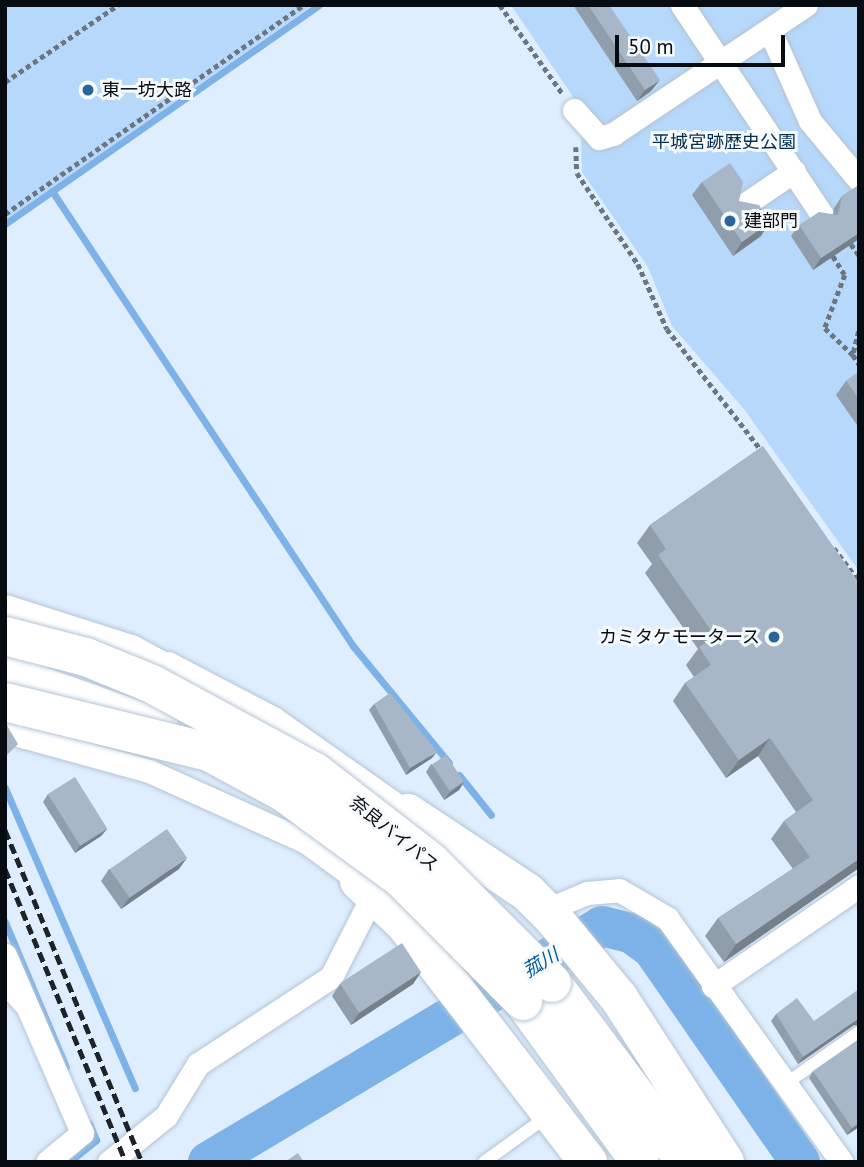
<!DOCTYPE html>
<meta charset="utf-8">
<style>
body{margin:0}
#map{position:relative;width:864px;height:1167px;overflow:hidden;background:#deeeff;font-family:"PT Sans","Noto Sans JP",sans-serif}
div>[style]{position:absolute}
.green>*{inset:0;background:#b6d8fa}
.stream>*{height:7px;margin:-3.5px;padding:0 3.5px;transform-origin:3.5px;border-radius:3.5px;background:#7cb2e8}
.river>*{height:40px;margin:-20px;padding:0 20px;transform-origin:20px;border-radius:20px;background:#7cb2e8}
.path>*{height:4.5px;margin-top:-2.25px;transform-origin:0;background:repeating-linear-gradient(90deg,#6c7681 0 5px,transparent 0 8.5px)}
.roads{filter:drop-shadow(0 0 2px #b5c4d4) drop-shadow(0 0 2px #b5c4d4)}
.lane>*{height:12px;margin:-6px;padding:0 6px;transform-origin:6px;border-radius:6px;background:#fff}
.street>*{height:23px;margin:-11.5px;padding:0 11.5px;transform-origin:11.5px;border-radius:11.5px;background:#fff}
.highway>*{height:38px;margin:-19px;padding:0 19px;transform-origin:19px;border-radius:19px;background:#fff}
.rail>*{height:5px;margin-top:-2.5px;transform-origin:0;background:repeating-linear-gradient(90deg,#1d232a 0 10px,transparent 0 15px)}
.bridges{filter:drop-shadow(0 0 2px #b5c4d4) drop-shadow(0 0 2px #b5c4d4)}
.highway-bridge>*{height:38px;margin:-19px;padding:0 19px;transform-origin:19px;border-radius:19px;background:#fff}
.wall>*{inset:0;background:#909dab}
.shaded-wall>*{inset:0;background:#76808b}
.building>*{inset:0;background:#a8b7c7;transform-origin:0 0}
.dots>*{width:19px;height:19px;translate:-50% -50%;box-sizing:border-box;border:4px solid #f6fafd;border-radius:50%}
span{translate:-50% -50%;white-space:nowrap;text-align:center;line-height:1.15;-webkit-text-stroke:6px #f6fafd;paint-order:stroke}
.poi-label{font-size:18px;color:#070c12}
.left{translate:0 -50%;text-align:left}
.right{translate:-100% -50%;text-align:right}
.park-label{font-size:18px;color:#032c4e}
.street-label{font-size:18px;color:#070c12}
.water-label{font-size:19px;color:#005999;font-style:italic}
.frame{position:absolute;inset:0;border:7px solid #070c12;pointer-events:none}
.scale{position:absolute;left:615px;top:35px;width:170px;height:32px;box-sizing:border-box;border:4px solid #070c12;border-top:0;padding-left:9px;font-size:21px;line-height:24px;white-space:nowrap;color:#070c12;-webkit-text-stroke:5px #f6fafd;paint-order:stroke}
</style>
<div id="map">
<div class="green">
<div style="clip-path:polygon(5px 5px,313px 5px,5px 221px)"></div>
<div style="clip-path:polygon(511px 5px,859px 5px,859px 571px,744px 409px,672px 326px,648px 267px,582px 172px,580px 107px)"></div>
</div>
<div class="stream">
<div style="left:52px;top:191px;width:546px;rotate:56.51deg"></div>
<div style="left:353px;top:646px;width:151px;rotate:50.6deg"></div>
<div style="left:5px;top:224px;width:383px;rotate:-34.9deg"></div>
<div style="left:459px;top:775px;width:51px;rotate:51.3deg"></div>
<div style="left:5px;top:788px;width:327px;rotate:66.6deg"></div>
<div style="left:5px;top:922px;width:157px;rotate:67.2deg"></div>
<div style="left:69px;top:1162px;width:35px;rotate:-39deg"></div>
<div style="left:96px;top:1140px;width:18px;rotate:-112deg"></div>
</div>
<div class="river">
<div style="left:208px;top:1162px;width:459px;rotate:-30.9deg"></div>
<div style="left:602px;top:926px;width:30px;rotate:14deg"></div>
<div style="left:631px;top:933px;width:26px;rotate:36deg"></div>
<div style="left:652px;top:948px;width:260px;rotate:55.3deg"></div>
</div>
<div class="path">
<div style="left:500px;top:5px;width:108px;rotate:54.8deg"></div>
<div style="left:5px;top:82px;width:137px;rotate:-34.3deg"></div>
<div style="left:576px;top:147px;width:26px;rotate:88deg"></div>
<div style="left:577px;top:173px;width:110px;rotate:56.2deg"></div>
<div style="left:638px;top:264px;width:71px;rotate:66deg"></div>
<div style="left:667px;top:329px;width:155px;rotate:52.1deg"></div>
<div style="left:5px;top:214px;width:364px;rotate:-35deg"></div>
<div style="left:851px;top:244px;width:14px;rotate:54deg"></div>
<div style="left:833px;top:256px;width:22px;rotate:58deg"></div>
<div style="left:845px;top:275px;width:57px;rotate:110.7deg"></div>
<div style="left:825px;top:328px;width:39px;rotate:44deg"></div>
<div style="left:859px;top:331px;width:25px;rotate:104deg"></div>
<div style="left:853px;top:355px;width:11px;rotate:56deg"></div>
<div style="left:834px;top:548px;width:41px;rotate:52.9deg"></div>
</div>
<div class="roads">
<div class="lane">
<div style="left:5px;top:990px;width:24px;rotate:48deg"></div>
<div style="left:784px;top:1085px;width:92px;rotate:-35.2deg"></div>
<div style="left:484px;top:1162px;width:80px;rotate:-35.9deg"></div>
</div>
<div class="street">
<div style="left:682px;top:5px;width:252px;rotate:56.3deg"></div>
<div style="left:770px;top:31px;width:98px;rotate:66deg"></div>
<div style="left:810px;top:121px;width:77px;rotate:50.3deg"></div>
<div style="left:574px;top:110px;width:38px;rotate:48deg"></div>
<div style="left:599px;top:138px;width:15px;rotate:-16deg"></div>
<div style="left:613px;top:134px;width:232px;rotate:-33.8deg"></div>
<div style="left:741px;top:207px;width:64px;rotate:-34.2deg"></div>
<div style="left:168px;top:663px;width:119px;rotate:27.6deg"></div>
<div style="left:273px;top:718px;width:165px;rotate:35.1deg"></div>
<div style="left:408px;top:813px;width:11px;rotate:124deg"></div>
<div style="left:11px;top:697px;width:41px;rotate:74.2deg"></div>
<div style="left:22px;top:736px;width:132px;rotate:15.4deg"></div>
<div style="left:149px;top:771px;width:172px;rotate:24.3deg"></div>
<div style="left:306px;top:842px;width:66px;rotate:36.3deg"></div>
<div style="left:359px;top:881px;width:11px;rotate:-56deg"></div>
<div style="left:546px;top:910px;width:44px;rotate:-22.5deg"></div>
<div style="left:587px;top:893px;width:32px;rotate:-5deg"></div>
<div style="left:619px;top:890px;width:56px;rotate:30.3deg"></div>
<div style="left:667px;top:918px;width:300px;rotate:54.4deg"></div>
<div style="left:5px;top:955px;width:194px;rotate:66.6deg"></div>
<div style="left:82px;top:1133px;width:45px;rotate:140.4deg"></div>
<div style="left:713px;top:986px;width:177px;rotate:-34.4deg"></div>
<div style="left:109px;top:1162px;width:73px;rotate:-38.9deg"></div>
<div style="left:166px;top:1116px;width:61px;rotate:-58.4deg"></div>
<div style="left:198px;top:1064px;width:159px;rotate:-33.2deg"></div>
<div style="left:331px;top:977px;width:92px;rotate:-62.9deg"></div>
</div>
<div class="highway">
<div style="left:5px;top:614px;width:131px;rotate:17.7deg"></div>
<div style="left:130px;top:654px;width:52px;rotate:28.5deg"></div>
<div style="left:5px;top:673px;width:164px;rotate:19.5deg"></div>
<div style="left:408px;top:813px;width:143px;rotate:33.6deg"></div>
<div style="left:527px;top:892px;width:38px;rotate:45deg"></div>
<div style="left:554px;top:919px;width:102px;rotate:50.6deg"></div>
<div style="left:619px;top:998px;width:195px;rotate:57.1deg"></div>
<div style="left:359px;top:881px;width:62px;rotate:43deg"></div>
<div style="left:404px;top:923px;width:302px;rotate:52.4deg"></div>
<div style="left:552px;top:983px;width:224px;rotate:53.2deg"></div>
<div style="left:523px;top:1001px;width:199px;rotate:54deg"></div>
</div>
</div>
<div class="rail">
<div style="left:5px;top:830px;width:359px;rotate:67.6deg"></div>
<div style="left:5px;top:869px;width:317px;rotate:67.6deg"></div>
</div>
<div class="bridges">
<div class="highway-bridge">
<div style="left:5px;top:636px;width:84px;rotate:14.5deg"></div>
<div style="left:86px;top:657px;width:71px;rotate:22.2deg"></div>
<div style="left:152px;top:684px;width:185px;rotate:28.4deg"></div>
<div style="left:315px;top:772px;width:147px;rotate:37.8deg"></div>
<div style="left:431px;top:862px;width:171px;rotate:45deg"></div>
<div style="left:5px;top:702px;width:210px;rotate:13.8deg"></div>
<div style="left:209px;top:752px;width:84px;rotate:28.4deg"></div>
<div style="left:283px;top:792px;width:147px;rotate:36.2deg"></div>
<div style="left:402px;top:879px;width:172px;rotate:45.2deg"></div>
</div>
</div>
<div class="wall">
<div style="clip-path:polygon(573px 5px,609px 5px,651px 91px,637px 101px)"></div>
<div style="clip-path:polygon(702px 182px,739px 201px,761px 236px,733px 256px,692px 195px)"></div>
<div style="clip-path:polygon(859px 185px,859px 239px,813px 270px,791px 236px,799px 225px,833px 214px,834px 208px,842px 196px)"></div>
<div style="clip-path:polygon(859px 372px,859px 428px,836px 395px,846px 381px)"></div>
<div style="clip-path:polygon(763px 446px,859px 868px,724px 962px,705px 936px,718px 918px,793px 869px,771px 839px,784px 821px,796px 812px,758px 756px,726px 778px,673px 701px,685px 683px,694px 677px,686px 665px,698px 649px,645px 573px,652px 564px,637px 543px,650px 525px)"></div>
<div style="clip-path:polygon(374px 704px,432px 758px,406px 775px,369px 710px)"></div>
<div style="clip-path:polygon(431px 764px,464px 782px,459px 790px,444px 800px,426px 772px)"></div>
<div style="clip-path:polygon(48px 794px,107px 829px,101px 836px,75px 853px,43px 802px)"></div>
<div style="clip-path:polygon(109px 869px,179px 869px,121px 909px,101px 881px)"></div>
<div style="clip-path:polygon(421px 972px,413px 984px,351px 1025px,332px 996px,340px 984px)"></div>
<div style="clip-path:polygon(776px 1014px,814px 1021px,854px 1025px,798px 1064px,771px 1021px)"></div>
<div style="clip-path:polygon(813px 1071px,859px 1127px,847px 1135px,809px 1078px)"></div>
</div>
<div class="shaded-wall">
<div style="clip-path:polygon(660px 80px,651px 91px,637px 101px,645px 90px)"></div>
<div style="clip-path:polygon(770px 222px,761px 236px,733px 256px,742px 242px)"></div>
<div style="clip-path:polygon(859px 233px,859px 239px,813px 270px,821px 258px)"></div>
<div style="clip-path:polygon(770px 738px,758px 756px,726px 778px,739px 760px)"></div>
<div style="clip-path:polygon(437px 752px,432px 758px,406px 775px,410px 768px)"></div>
<div style="clip-path:polygon(464px 782px,459px 790px,444px 800px,450px 792px)"></div>
<div style="clip-path:polygon(107px 829px,101px 836px,75px 853px,80px 845px)"></div>
<div style="clip-path:polygon(187px 858px,179px 869px,121px 909px,129px 898px)"></div>
<div style="clip-path:polygon(859px 859px,859px 868px,724px 962px,736px 944px)"></div>
<div style="clip-path:polygon(421px 972px,413px 984px,351px 1025px,359px 1013px)"></div>
<div style="clip-path:polygon(859px 1018px,859px 1026px,854px 1025px,798px 1064px,803px 1057px)"></div>
<div style="clip-path:polygon(859px 1123px,859px 1127px,847px 1135px,852px 1128px)"></div>
</div>
<div class="building">
<div style="clip-path:polygon(588px 5px,609px 5px,660px 80px,645px 90px)"></div>
<div style="clip-path:polygon(730px 163px,743px 182px,739px 201px,759px 205px,770px 222px,742px 242px,702px 182px)"></div>
<div style="clip-path:polygon(859px 185px,859px 233px,821px 258px,799px 225px,819px 212px,838px 215px,842px 196px)"></div>
<div style="clip-path:polygon(859px 372px,859px 399px,846px 381px)"></div>
<div style="clip-path:polygon(763px 446px,859px 583px,859px 859px,736px 944px,718px 918px,810px 857px,784px 821px,813px 800px,770px 738px,739px 760px,685px 683px,711px 665px,699px 647px,715px 636px,658px 555px,666px 549px,650px 525px)"></div>
<div style="clip-path:polygon(390px 693px,437px 752px,410px 768px,374px 704px)"></div>
<div style="clip-path:polygon(6px 724px,18px 744px,5px 757px,5px 725px)"></div>
<div style="left:446px;top:755px;width:32px;height:17px;rotate:56deg"></div>
<div style="left:75px;top:777px;width:61px;height:32px;rotate:58deg"></div>
<div style="left:167px;top:829px;width:35px;height:70px;rotate:55deg"></div>
<div style="left:402px;top:943px;width:35px;height:74px;rotate:57deg"></div>
<div style="clip-path:polygon(859px 989px,859px 1018px,803px 1057px,776px 1014px,797px 998px,814px 1021px)"></div>
<div style="clip-path:polygon(859px 1039px,859px 1073px,857px 1074px,859px 1077px,859px 1123px,852px 1128px,813px 1071px)"></div>
<div style="clip-path:polygon(298px 1153px,304px 1162px,285px 1162px)"></div>
</div>
<div class="dots">
<div style="left:88px;top:90px;background:#28659c"></div>
<div style="left:730px;top:221px;background:#28659c"></div>
<div style="left:774px;top:637px;background:#28659c"></div>
</div>
<div class="poi-label">
<span class="left" style="left:102px;top:90px">東一坊大路</span>
<span class="left" style="left:744px;top:221px">建部門</span>
<span class="right" style="left:760px;top:637px">カミタケモータース</span>
</div>
<div class="park-label">
<span style="left:724px;top:142px">平城宮跡歴史公園</span>
</div>
<div class="street-label">
<span style="left:394px;top:834px;rotate:39deg">奈良バイパス</span>
</div>
<div class="water-label">
<span style="left:541px;top:963px;rotate:-31deg">菰川</span>
</div>
<div class="frame"></div>
<div class="scale">50 m</div>
</div>
